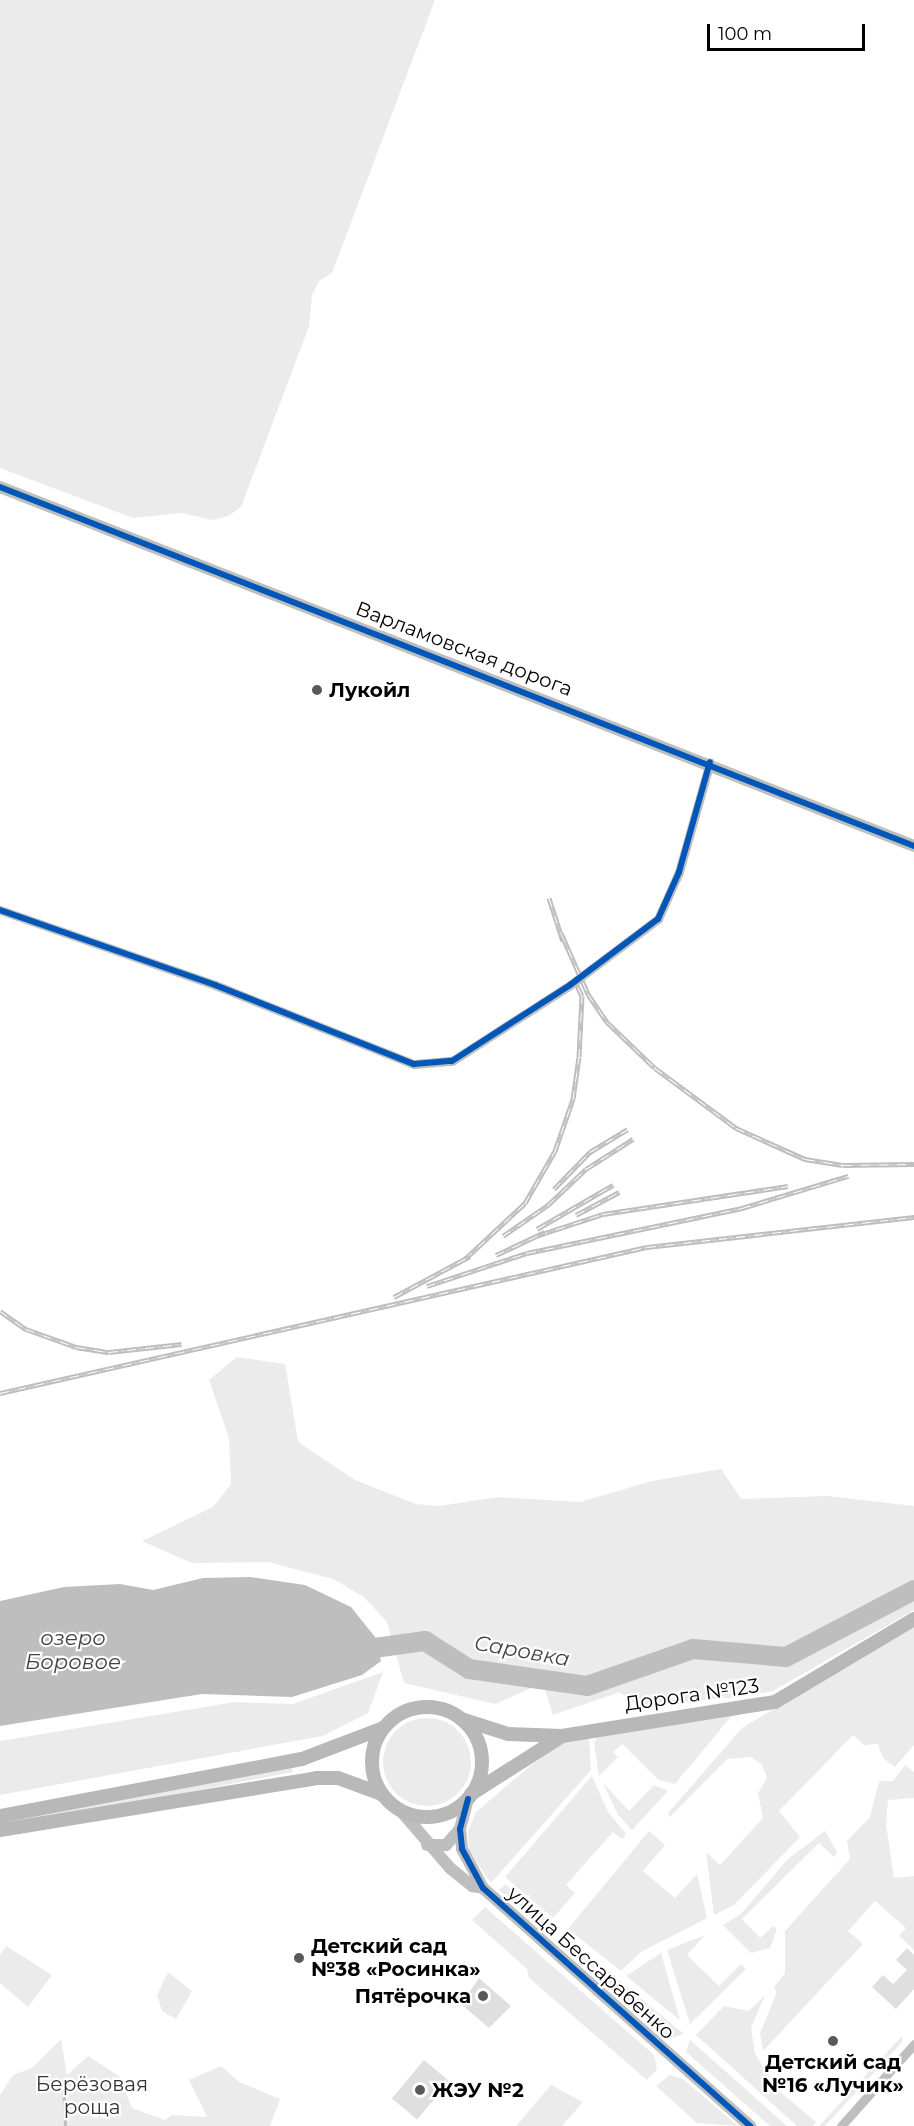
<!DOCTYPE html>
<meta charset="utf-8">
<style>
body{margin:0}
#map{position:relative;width:914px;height:2126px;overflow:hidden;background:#fff;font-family:Montserrat,sans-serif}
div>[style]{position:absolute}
.green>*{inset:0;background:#ebebeb}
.round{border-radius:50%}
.water>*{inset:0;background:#bebebe}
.stream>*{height:3px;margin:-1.5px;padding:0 1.5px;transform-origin:1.5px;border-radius:1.5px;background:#bebebe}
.river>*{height:20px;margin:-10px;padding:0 10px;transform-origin:10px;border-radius:10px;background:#bebebe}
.building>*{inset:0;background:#dfdfdf;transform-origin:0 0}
.minor>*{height:9px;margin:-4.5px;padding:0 4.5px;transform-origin:4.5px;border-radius:4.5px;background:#bebebe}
.tertiary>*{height:12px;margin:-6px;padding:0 6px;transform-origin:6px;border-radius:6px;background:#bebebe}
.secondary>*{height:14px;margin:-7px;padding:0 7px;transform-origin:7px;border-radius:7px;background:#b8b8b8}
.secondary>.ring{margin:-7px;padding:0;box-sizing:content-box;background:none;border:14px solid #b8b8b8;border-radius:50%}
.rail>*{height:5px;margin-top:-2.5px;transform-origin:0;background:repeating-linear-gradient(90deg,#fff 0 9px,#bebebe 0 18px);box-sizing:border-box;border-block:2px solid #bebebe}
.cycleway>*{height:6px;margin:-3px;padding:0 3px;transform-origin:3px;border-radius:3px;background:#0057b8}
.dots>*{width:16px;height:16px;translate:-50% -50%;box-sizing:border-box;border:3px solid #fff;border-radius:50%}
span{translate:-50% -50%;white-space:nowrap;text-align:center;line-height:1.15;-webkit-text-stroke:4.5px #fff;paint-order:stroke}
.street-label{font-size:20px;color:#000}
.poi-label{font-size:20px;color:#000;font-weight:700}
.left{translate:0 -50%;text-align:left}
.right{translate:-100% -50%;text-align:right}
.park-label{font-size:20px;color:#323232}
.water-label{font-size:21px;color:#434343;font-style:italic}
.scale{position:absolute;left:707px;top:24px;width:158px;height:27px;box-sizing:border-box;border:3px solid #000;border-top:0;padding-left:8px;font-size:18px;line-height:21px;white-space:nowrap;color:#000;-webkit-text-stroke:4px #fff;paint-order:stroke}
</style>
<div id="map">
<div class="green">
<div style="clip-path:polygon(0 0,435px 0,332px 273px,319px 281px,312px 295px,309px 326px,241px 507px,228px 516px,213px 520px,181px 513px,133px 518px,0 468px)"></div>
<div style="clip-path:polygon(237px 1357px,285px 1364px,298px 1442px,355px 1480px,416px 1504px,438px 1506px,498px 1497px,580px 1502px,652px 1481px,721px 1469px,741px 1499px,828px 1496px,914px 1506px,914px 1610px,773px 1691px,738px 1697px,637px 1706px,620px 1692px,553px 1715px,543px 1683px,495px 1704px,404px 1683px,387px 1622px,364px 1597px,333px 1579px,268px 1562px,192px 1563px,142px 1541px,213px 1507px,231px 1484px,229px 1438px,209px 1380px)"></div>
<div style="clip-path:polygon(914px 1625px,914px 1745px,895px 1767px,883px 1758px,878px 1744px,864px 1745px,853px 1735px,779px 1811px,800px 1837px,734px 1905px,714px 1915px,706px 1852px,720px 1865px,763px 1818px,758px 1793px,767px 1778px,762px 1765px,751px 1757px,727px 1759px,670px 1817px,668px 1813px,742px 1728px)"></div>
<div style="clip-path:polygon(383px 1672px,368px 1713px,323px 1736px,0 1795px,0 1741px,235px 1702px,293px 1704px)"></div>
<div style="clip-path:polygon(735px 1712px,675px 1784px,659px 1780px,622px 1744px,613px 1752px,618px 1757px,599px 1776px,594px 1743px,600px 1731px)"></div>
<div class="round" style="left:383px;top:1718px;width:88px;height:88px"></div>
<div style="clip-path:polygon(589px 1735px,591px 1770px,491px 1883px,469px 1851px,468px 1831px,476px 1812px,536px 1761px,571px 1738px)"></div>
<div style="clip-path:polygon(905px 1765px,914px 1772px,914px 1798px,888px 1800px,886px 1824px,894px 1878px,914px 1876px,914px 1950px,899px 1936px,906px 1928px,875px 1901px,848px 1931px,863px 1944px,763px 2051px,760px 2033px,777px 1992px,774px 1987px,785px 1973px,785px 1931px,850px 1859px,847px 1841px,870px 1817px,879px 1781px,893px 1781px)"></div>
<div style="clip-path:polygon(292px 1767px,293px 1772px,0 1828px,0 1821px)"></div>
<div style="clip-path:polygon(592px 1776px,608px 1812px,626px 1834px,622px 1839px,613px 1832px,566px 1885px,575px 1893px,553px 1918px,505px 1877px)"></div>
<div style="clip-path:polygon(603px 1783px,629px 1811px,654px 1785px,668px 1791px,632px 1830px,618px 1815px)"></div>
<div style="clip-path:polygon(649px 1831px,665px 1845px,643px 1871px,675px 1898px,697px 1874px,707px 1918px,641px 1952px,621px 1971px,568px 1929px)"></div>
<div style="clip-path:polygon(825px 1831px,837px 1852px,834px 1857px,819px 1843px,742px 1919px,760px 1938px,773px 1926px,777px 1929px,770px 1948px,751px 1953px,723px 1925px,741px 1914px,788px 1859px)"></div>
<div style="clip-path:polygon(505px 1884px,550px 1922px,545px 1927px,499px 1890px)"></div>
<div style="clip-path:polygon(485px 1907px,654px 2055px,657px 2069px,647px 2080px,529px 1978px,527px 1969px,472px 1920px)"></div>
<div style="clip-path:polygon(563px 1934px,684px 2034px,669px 2039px,560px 1945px)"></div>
<div style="clip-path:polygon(705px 1935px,687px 1955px,719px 1986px,741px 1964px,746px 1969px,690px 2024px,667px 1950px)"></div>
<div style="clip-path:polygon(6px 1946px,52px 1975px,28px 2007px,0 1983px,0 1955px)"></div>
<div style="clip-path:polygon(661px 1953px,680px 2020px,626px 1976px)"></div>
<div style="clip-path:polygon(168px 1972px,192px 1991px,176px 2019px,162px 2011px,157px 1995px)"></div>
<div style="clip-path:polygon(765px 1995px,751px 2028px,755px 2054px,777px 2089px,816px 2122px,813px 2126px,797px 2126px,696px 2035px,724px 2006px,749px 2011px)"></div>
<div style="clip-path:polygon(902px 2036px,902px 2042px,825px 2126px,819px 2126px)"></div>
<div style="clip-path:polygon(61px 2039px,67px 2075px,88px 2056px,119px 2076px,132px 2108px,165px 2120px,172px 2115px,207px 2117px,189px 2080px,221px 2066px,239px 2082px,280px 2099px,270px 2126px,0 2126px,0 2095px,13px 2075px,32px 2068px)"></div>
<div style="clip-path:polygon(690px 2040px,787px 2126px,770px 2126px,686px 2052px)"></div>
<div style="clip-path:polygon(670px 2075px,683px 2079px,738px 2126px,697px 2123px,656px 2086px)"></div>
<div style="clip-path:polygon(551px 2085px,583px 2102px,562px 2126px,516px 2126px)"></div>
</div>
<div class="water">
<div style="clip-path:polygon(250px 1577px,305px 1585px,351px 1607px,375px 1637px,381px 1661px,362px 1675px,292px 1697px,202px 1694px,0 1726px,0 1601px,64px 1587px,120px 1584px,153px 1590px,203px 1578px)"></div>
</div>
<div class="stream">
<div style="left:63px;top:2083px;width:43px;rotate:87.3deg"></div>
</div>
<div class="river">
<div style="left:353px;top:1651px;width:73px;rotate:-7.9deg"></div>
<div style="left:425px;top:1641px;width:52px;rotate:32.5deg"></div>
<div style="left:469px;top:1669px;width:119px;rotate:8.2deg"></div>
<div style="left:587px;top:1686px;width:112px;rotate:-19.2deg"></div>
<div style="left:693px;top:1649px;width:93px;rotate:4.9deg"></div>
<div style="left:786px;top:1657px;width:144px;rotate:-27.6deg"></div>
</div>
<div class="building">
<div style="clip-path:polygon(907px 1948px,914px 1955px,914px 1989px,896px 2009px,872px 1987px,883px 1975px,893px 1984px,907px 1970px,896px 1960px)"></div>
<div style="clip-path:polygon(479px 1978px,511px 2006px,489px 2028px,461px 2004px)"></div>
<div style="left:424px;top:2060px;width:33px;height:50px;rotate:40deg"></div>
</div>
<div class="minor">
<div style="left:0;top:910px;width:228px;rotate:19.2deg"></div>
<div style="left:215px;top:985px;width:214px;rotate:21.7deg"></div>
<div style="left:414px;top:1064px;width:38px;rotate:-5deg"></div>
<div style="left:452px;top:1061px;width:140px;rotate:-32.8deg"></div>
<div style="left:570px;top:985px;width:110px;rotate:-36.9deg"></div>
<div style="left:658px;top:919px;width:51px;rotate:-65.9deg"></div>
<div style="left:679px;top:872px;width:114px;rotate:-74.3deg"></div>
<div style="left:841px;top:2126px;width:110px;rotate:-48.3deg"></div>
</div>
<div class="tertiary">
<div style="left:0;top:487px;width:982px;rotate:21.44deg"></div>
<div style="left:468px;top:1799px;width:31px;rotate:105deg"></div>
<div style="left:460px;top:1829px;width:20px;rotate:84deg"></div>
<div style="left:462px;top:1849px;width:44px;rotate:61.7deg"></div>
<div style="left:483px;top:1888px;width:358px;rotate:41.7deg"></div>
<div style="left:401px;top:1811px;width:75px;rotate:49.3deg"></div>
<div style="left:450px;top:1868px;width:28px;rotate:39deg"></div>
<div style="left:472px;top:1886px;width:11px;rotate:10deg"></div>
<div style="left:427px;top:1845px;width:19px"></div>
<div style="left:446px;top:1845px;width:21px;rotate:-49deg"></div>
</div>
<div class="secondary">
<div class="ring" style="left:372px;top:1707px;width:96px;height:96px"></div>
<div style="left:461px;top:1719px;width:49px;rotate:17.7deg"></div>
<div style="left:508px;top:1734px;width:54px;rotate:2.1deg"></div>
<div style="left:562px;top:1736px;width:216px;rotate:-9.1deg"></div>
<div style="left:775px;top:1702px;width:162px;rotate:-30.8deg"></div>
<div style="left:471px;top:1794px;width:108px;rotate:-32.5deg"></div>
<div style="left:0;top:1816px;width:307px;rotate:-10.7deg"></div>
<div style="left:302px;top:1759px;width:87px;rotate:-20.9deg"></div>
<div style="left:0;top:1830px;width:320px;rotate:-9.3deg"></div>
<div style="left:316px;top:1778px;width:22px"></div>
<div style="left:338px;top:1778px;width:47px;rotate:20deg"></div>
</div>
<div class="rail">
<div style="left:549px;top:898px;width:45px;rotate:72deg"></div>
<div style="left:561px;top:933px;width:67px;rotate:66.1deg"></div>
<div style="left:588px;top:994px;width:34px;rotate:56deg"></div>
<div style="left:607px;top:1022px;width:66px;rotate:43.8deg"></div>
<div style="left:655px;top:1068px;width:101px;rotate:36.5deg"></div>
<div style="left:736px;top:1128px;width:76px;rotate:24.2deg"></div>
<div style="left:805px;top:1159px;width:38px;rotate:9deg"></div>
<div style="left:843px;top:1165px;width:71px;rotate:-0.8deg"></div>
<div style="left:554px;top:1189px;width:52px;rotate:-45.8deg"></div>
<div style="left:590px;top:1152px;width:44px;rotate:-31.2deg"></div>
<div style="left:576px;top:1215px;width:49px;rotate:-28.1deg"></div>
<div style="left:537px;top:1229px;width:88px;rotate:-30.1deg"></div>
<div style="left:539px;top:1235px;width:67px;rotate:-18.2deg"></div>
<div style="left:603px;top:1214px;width:187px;rotate:-8.6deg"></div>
<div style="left:503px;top:1236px;width:55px;rotate:-34.6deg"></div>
<div style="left:548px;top:1205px;width:52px;rotate:-43.5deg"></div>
<div style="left:586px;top:1169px;width:56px;rotate:-32.6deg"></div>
<div style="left:496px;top:1255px;width:54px;rotate:-25.1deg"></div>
<div style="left:465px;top:1259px;width:82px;rotate:-43deg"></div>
<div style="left:525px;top:1203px;width:60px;rotate:-60deg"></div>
<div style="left:555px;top:1151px;width:55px;rotate:-70.9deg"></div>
<div style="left:573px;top:1099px;width:42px;rotate:-81.9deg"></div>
<div style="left:579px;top:1057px;width:61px;rotate:-87.2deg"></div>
<div style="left:582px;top:996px;width:14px;rotate:-115deg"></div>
<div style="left:427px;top:1286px;width:105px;rotate:-18.3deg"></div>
<div style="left:527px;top:1253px;width:220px;rotate:-11.8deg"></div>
<div style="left:742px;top:1208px;width:111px;rotate:-16.8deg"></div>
<div style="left:394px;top:1297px;width:86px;rotate:-28.3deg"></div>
<div style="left:0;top:1311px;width:32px;rotate:35deg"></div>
<div style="left:26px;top:1329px;width:53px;rotate:19.8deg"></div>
<div style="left:76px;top:1347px;width:33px;rotate:9deg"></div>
<div style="left:109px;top:1352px;width:73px;rotate:-6.3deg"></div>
<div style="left:0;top:1393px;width:663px;rotate:-12.72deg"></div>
<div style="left:647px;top:1247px;width:269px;rotate:-6.4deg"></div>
</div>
<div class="cycleway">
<div style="left:0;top:487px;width:982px;rotate:21.44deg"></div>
<div style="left:0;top:910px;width:228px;rotate:19.2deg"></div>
<div style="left:215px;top:985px;width:214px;rotate:21.7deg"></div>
<div style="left:414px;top:1064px;width:38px;rotate:-5deg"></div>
<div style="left:452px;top:1061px;width:140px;rotate:-32.8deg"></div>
<div style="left:570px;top:985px;width:110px;rotate:-36.9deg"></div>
<div style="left:658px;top:919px;width:51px;rotate:-65.9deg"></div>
<div style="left:679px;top:872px;width:114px;rotate:-74.3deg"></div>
<div style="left:468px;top:1799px;width:31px;rotate:105deg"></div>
<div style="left:460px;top:1829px;width:20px;rotate:84deg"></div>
<div style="left:462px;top:1849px;width:44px;rotate:61.7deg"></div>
<div style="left:483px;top:1888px;width:358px;rotate:41.7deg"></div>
</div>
<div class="dots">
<div style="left:317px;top:690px;background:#595959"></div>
<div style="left:299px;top:1958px;background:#595959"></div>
<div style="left:483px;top:1996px;background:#595959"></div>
<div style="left:833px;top:2041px;background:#595959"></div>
<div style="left:420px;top:2090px;background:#595959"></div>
</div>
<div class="street-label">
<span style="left:464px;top:649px;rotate:21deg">Варламовская дорога</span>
<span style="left:692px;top:1695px;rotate:-8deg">Дорога №123</span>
<span style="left:591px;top:1963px;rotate:42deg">улица Бессарабенко</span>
</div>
<div class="poi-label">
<span class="left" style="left:329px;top:690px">Лукойл</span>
<span class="left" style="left:311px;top:1958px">Детский сад<br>№38 «Росинка»</span>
<span class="right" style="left:471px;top:1996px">Пятёрочка</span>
<span style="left:833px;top:2074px">Детский сад<br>№16 «Лучик»</span>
<span class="left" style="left:432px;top:2090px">ЖЭУ №2</span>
</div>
<div class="park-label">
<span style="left:92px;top:2096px">Берёзовая<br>роща</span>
</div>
<div class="water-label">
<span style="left:73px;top:1650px">озеро<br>Боровое</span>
<span style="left:522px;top:1651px;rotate:10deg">Саровка</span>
</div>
<div class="scale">100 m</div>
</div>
